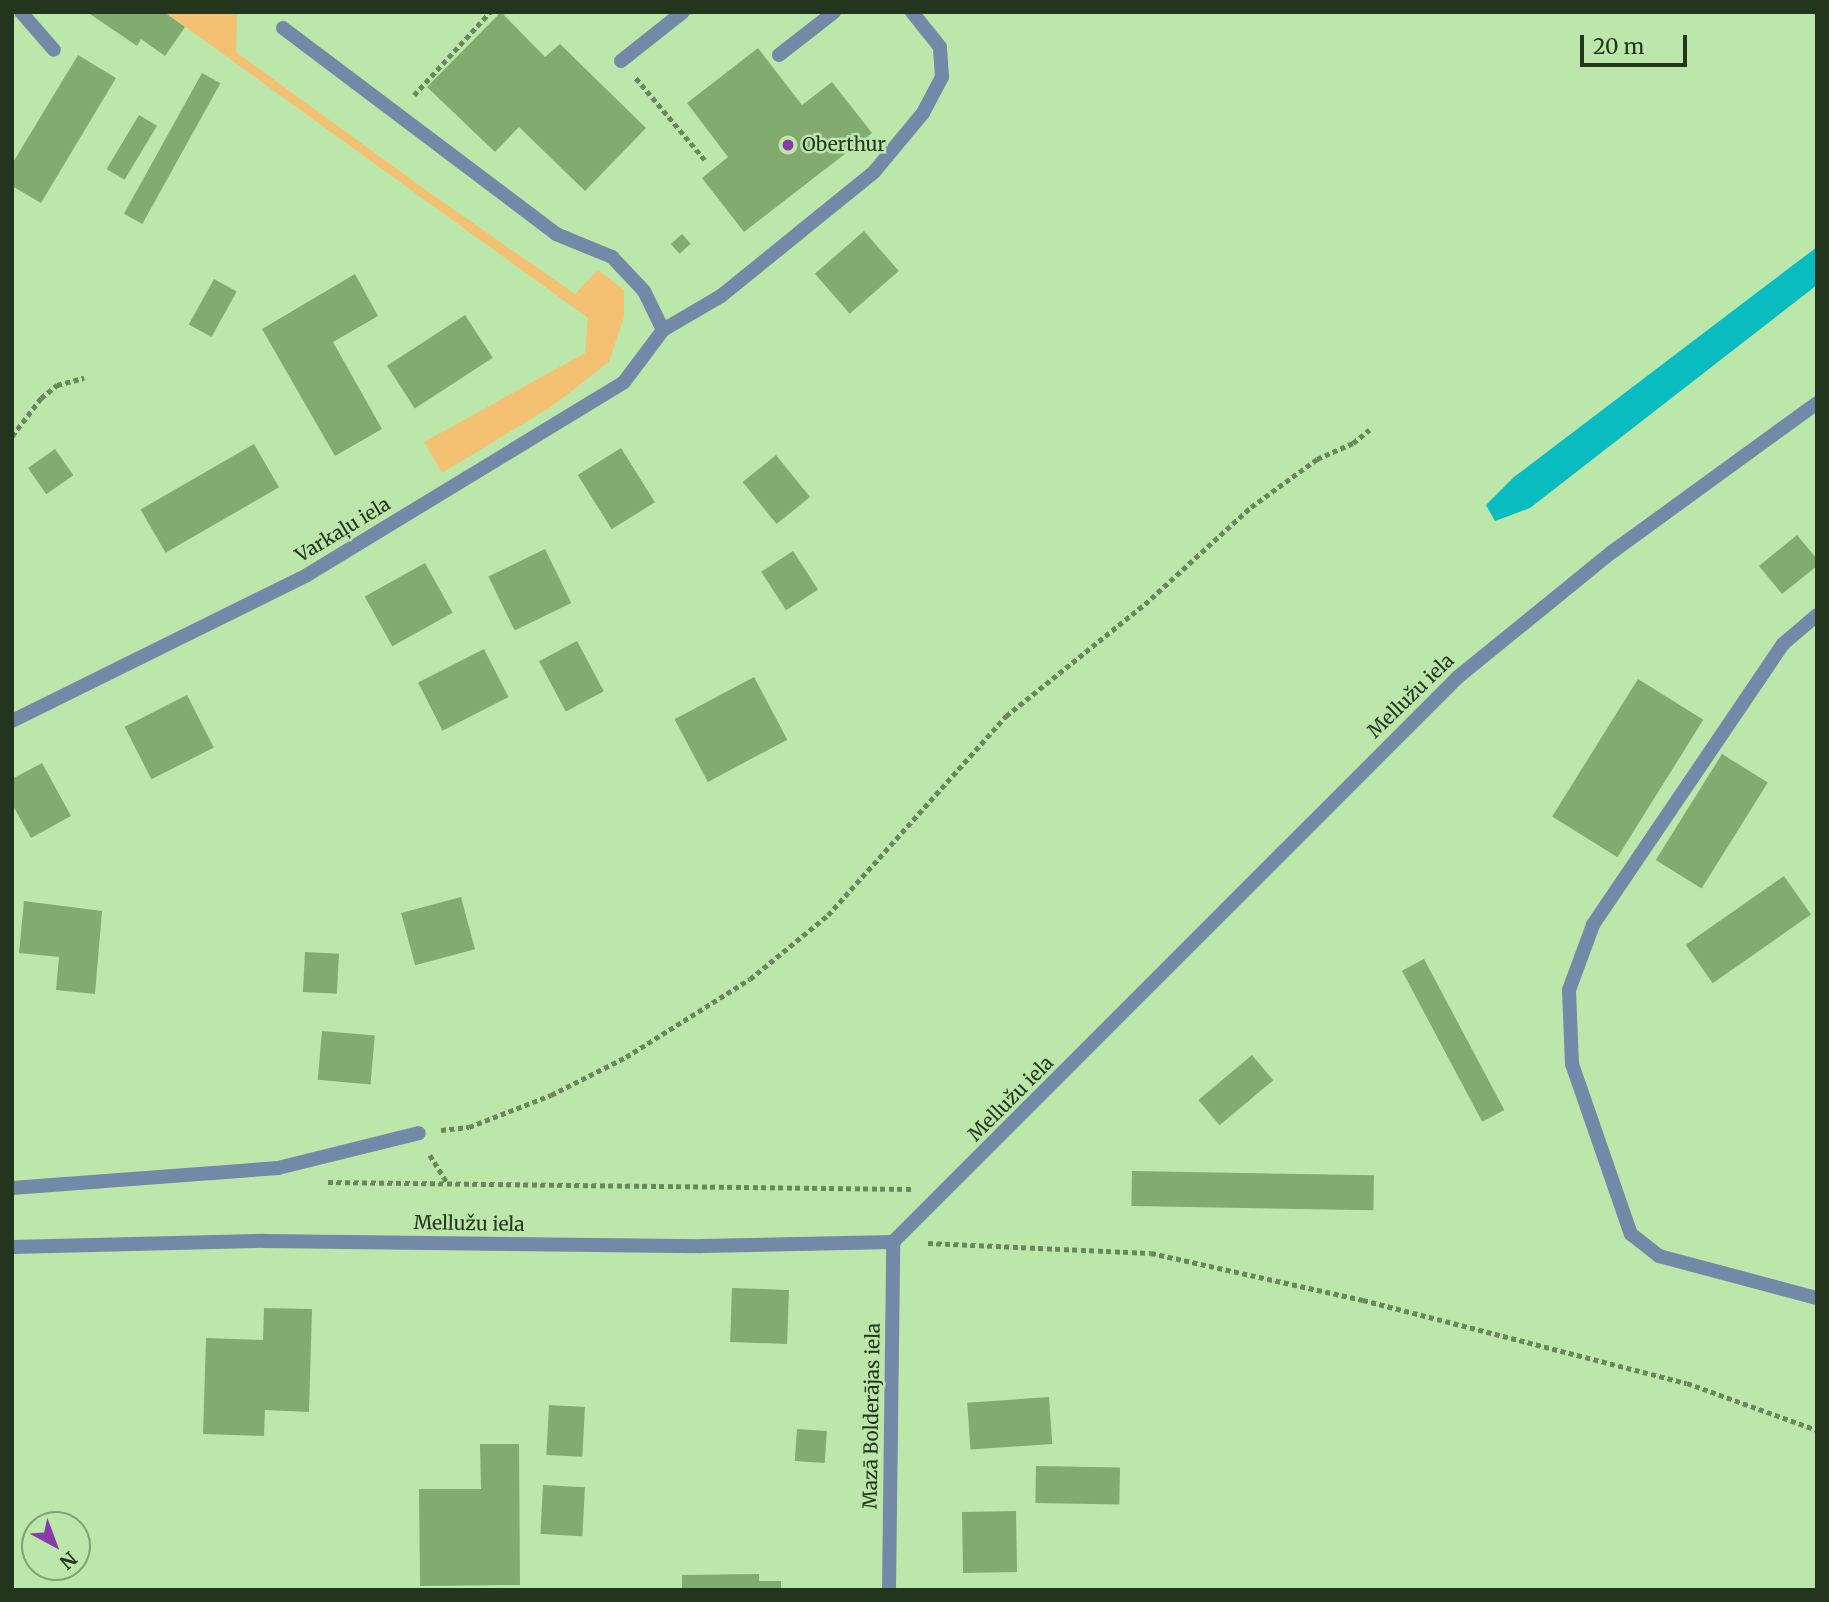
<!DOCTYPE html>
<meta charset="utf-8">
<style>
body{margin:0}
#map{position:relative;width:1829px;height:1602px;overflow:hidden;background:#bce7aa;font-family:Merriweather,serif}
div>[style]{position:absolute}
.green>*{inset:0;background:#f4c173}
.water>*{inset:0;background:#09bcbf}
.building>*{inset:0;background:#82ab70;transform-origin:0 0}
.path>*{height:4.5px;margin-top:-2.25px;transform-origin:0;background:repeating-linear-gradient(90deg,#69865d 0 5px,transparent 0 8.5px)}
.service>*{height:14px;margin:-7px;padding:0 7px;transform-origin:7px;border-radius:7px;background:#7289a8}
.minor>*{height:14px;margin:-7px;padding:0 7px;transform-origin:7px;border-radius:7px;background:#7289a8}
.dots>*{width:19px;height:19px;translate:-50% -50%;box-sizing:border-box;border:4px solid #bce7aa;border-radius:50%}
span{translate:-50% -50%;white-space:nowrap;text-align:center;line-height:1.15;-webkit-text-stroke:5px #bce7aa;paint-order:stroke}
.poi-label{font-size:19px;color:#24351d}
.left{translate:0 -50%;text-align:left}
.street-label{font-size:19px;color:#24351d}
.frame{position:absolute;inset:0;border:14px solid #24351d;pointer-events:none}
.north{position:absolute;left:21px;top:1511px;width:70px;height:70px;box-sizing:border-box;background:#bce7aa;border:2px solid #7fa072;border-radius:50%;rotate:139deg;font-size:19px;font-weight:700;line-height:28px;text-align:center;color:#24351d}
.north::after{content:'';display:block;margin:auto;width:24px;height:32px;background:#8c3aa8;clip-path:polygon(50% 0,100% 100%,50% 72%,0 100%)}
.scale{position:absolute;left:1580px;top:35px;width:107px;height:32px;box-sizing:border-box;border:4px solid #24351d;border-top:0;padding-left:9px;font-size:21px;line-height:24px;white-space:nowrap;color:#24351d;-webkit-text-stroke:5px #bce7aa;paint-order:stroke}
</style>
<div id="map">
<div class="green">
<div style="clip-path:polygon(165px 12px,237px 12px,236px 52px,423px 188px,575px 294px,598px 270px,624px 290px,624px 317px,609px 362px,551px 407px,442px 473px,424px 442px,585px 353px,588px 318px)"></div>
</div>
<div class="water">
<div style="clip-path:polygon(1817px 247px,1817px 285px,1530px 508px,1495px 521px,1486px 505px,1514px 477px)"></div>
</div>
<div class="building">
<div style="clip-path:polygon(87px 12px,164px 12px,185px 27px,165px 56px,141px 39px,137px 46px)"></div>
<div style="clip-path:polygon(501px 12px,545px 57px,560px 44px,646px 128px,585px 191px,519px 127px,495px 152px,427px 87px)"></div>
<div style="clip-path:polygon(758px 48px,802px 105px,832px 82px,872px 133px,744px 232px,702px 178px,728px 157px,687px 103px)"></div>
<div style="clip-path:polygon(78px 55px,116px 78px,41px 203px,12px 186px,12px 164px)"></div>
<div style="left:202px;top:73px;width:21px;height:161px;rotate:29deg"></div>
<div style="left:139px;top:115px;width:21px;height:63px;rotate:31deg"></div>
<div style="left:864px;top:231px;width:53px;height:65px;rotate:49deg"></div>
<div style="left:682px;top:234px;width:13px;height:15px;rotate:48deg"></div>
<div style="clip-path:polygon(355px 274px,378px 316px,333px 342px,382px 429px,335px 456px,262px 329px)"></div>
<div style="left:214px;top:279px;width:26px;height:52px;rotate:29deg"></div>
<div style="left:465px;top:315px;width:51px;height:93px;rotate:57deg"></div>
<div style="left:254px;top:444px;width:50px;height:131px;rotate:60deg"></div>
<div style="left:621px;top:448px;width:64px;height:51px;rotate:58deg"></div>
<div style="left:55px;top:449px;width:32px;height:33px;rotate:55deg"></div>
<div style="left:776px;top:455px;width:54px;height:43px;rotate:51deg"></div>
<div style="clip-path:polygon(1797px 535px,1817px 559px,1817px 566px,1782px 594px,1759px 566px)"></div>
<div style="left:545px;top:549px;width:60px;height:63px;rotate:64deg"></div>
<div style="left:793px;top:551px;width:46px;height:38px;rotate:57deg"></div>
<div style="left:425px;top:563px;width:57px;height:69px;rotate:61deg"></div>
<div style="left:577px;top:641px;width:57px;height:43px;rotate:62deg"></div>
<div style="left:484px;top:649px;width:54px;height:74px;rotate:63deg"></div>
<div style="left:754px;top:677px;width:71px;height:90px;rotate:62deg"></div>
<div style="left:1638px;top:679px;width:77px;height:162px;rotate:32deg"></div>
<div style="left:187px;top:695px;width:59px;height:70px;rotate:63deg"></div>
<div style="left:1722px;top:754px;width:54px;height:125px;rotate:32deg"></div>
<div style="clip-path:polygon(42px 763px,71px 816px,31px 838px,12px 804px,12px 779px)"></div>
<div style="left:1784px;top:876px;width:47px;height:120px;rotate:55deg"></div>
<div style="left:461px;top:897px;width:54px;height:62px;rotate:75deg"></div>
<div style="clip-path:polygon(24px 901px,102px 911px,95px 994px,56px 990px,59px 957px,19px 953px)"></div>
<div style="left:305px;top:952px;width:34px;height:40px;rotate:3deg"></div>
<div style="left:1424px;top:959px;width:171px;height:25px;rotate:62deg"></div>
<div style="left:322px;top:1031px;width:53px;height:49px;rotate:5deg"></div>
<div style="left:1252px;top:1055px;width:33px;height:70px;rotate:50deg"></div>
<div style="left:1132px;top:1171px;width:242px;height:35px;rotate:1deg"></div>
<div style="left:732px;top:1288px;width:57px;height:54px;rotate:2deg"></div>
<div style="clip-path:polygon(264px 1308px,312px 1309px,309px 1412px,265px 1410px,264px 1436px,203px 1434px,206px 1338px,263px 1340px)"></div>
<div style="left:1049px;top:1397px;width:47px;height:82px;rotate:86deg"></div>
<div style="left:549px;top:1405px;width:36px;height:50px;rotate:3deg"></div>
<div style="left:797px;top:1429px;width:30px;height:32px;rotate:4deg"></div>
<div style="clip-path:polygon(480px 1444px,519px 1444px,520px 1585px,420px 1586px,419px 1489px,481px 1489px)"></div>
<div style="left:1036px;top:1466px;width:84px;height:37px;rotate:1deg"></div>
<div style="left:543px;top:1485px;width:42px;height:49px;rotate:3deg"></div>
<div style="left:1016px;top:1511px;width:61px;height:54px;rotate:89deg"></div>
<div style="clip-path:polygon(759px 1574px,759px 1581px,781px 1581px,781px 1590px,682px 1590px,682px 1575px)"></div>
</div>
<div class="path">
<div style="left:636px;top:78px;width:107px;rotate:49.9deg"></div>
<div style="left:414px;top:95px;width:113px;rotate:-47.5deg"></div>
<div style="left:12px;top:436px;width:48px;rotate:-52.7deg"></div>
<div style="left:41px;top:398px;width:21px;rotate:-39deg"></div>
<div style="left:57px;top:385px;width:28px;rotate:-15deg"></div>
<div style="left:441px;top:1130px;width:28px;rotate:-6deg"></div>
<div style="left:469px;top:1127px;width:88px;rotate:-21.3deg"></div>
<div style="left:551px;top:1095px;width:84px;rotate:-26.9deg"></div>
<div style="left:626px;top:1057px;width:146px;rotate:-32.2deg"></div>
<div style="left:750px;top:979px;width:101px;rotate:-39.4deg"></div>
<div style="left:828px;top:915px;width:267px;rotate:-48.2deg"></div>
<div style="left:1006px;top:716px;width:179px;rotate:-38.9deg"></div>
<div style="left:1145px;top:604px;width:144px;rotate:-42.5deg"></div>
<div style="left:1251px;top:507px;width:82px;rotate:-36deg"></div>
<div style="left:1317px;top:459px;width:39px;rotate:-24deg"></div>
<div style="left:1353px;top:443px;width:21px;rotate:-39deg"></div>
<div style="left:430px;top:1155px;width:32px;rotate:58deg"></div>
<div style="left:328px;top:1182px;width:585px;rotate:0.69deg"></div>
<div style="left:928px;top:1243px;width:223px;rotate:2.6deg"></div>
<div style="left:1151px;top:1253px;width:217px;rotate:12.5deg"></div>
<div style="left:1363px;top:1300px;width:334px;rotate:14.4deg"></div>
<div style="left:1687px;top:1383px;width:138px;rotate:19.9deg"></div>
</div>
<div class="service">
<div style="left:21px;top:12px;width:50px;rotate:49deg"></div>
<div style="left:1817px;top:615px;width:45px;rotate:139.5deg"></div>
<div style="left:1783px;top:644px;width:339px;rotate:124.1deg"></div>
<div style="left:1593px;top:925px;width:69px;rotate:110.3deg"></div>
<div style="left:1569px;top:990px;width:74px;rotate:87.7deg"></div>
<div style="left:1572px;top:1064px;width:180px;rotate:70.9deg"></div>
<div style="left:1631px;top:1234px;width:36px;rotate:38deg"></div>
<div style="left:1659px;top:1256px;width:163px;rotate:14.9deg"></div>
</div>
<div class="minor">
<div style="left:283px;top:28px;width:342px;rotate:37deg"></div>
<div style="left:556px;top:234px;width:61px;rotate:22.3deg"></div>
<div style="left:612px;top:257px;width:47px;rotate:46.7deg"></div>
<div style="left:644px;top:291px;width:43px;rotate:64deg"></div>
<div style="left:779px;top:55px;width:70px;rotate:-38deg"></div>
<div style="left:621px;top:61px;width:79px;rotate:-38.3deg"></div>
<div style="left:12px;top:721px;width:329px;rotate:-26.3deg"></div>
<div style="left:307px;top:575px;width:371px;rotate:-31.3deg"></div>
<div style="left:624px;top:382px;width:65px;rotate:-53.1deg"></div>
<div style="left:663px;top:330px;width:67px;rotate:-30.4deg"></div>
<div style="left:721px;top:296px;width:197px;rotate:-39deg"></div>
<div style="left:874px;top:172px;width:77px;rotate:-50.3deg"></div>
<div style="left:923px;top:113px;width:41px;rotate:-62.2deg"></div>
<div style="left:942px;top:77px;width:30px;rotate:-94deg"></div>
<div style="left:940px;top:47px;width:45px;rotate:-128.7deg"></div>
<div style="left:12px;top:1188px;width:267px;rotate:-4.3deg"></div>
<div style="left:278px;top:1168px;width:145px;rotate:-13.9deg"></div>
<div style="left:12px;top:1247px;width:252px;rotate:-1.4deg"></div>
<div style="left:264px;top:1241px;width:438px;rotate:0.7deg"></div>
<div style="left:702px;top:1246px;width:191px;rotate:-1.2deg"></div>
<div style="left:893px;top:1242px;width:799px;rotate:-45deg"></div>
<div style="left:1458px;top:677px;width:198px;rotate:-39.1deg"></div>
<div style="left:1612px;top:552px;width:253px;rotate:-36deg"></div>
<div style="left:889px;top:1590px;width:348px;rotate:-89.3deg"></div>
</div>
<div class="dots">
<div style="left:788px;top:145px;background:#8c3aa8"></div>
</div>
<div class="poi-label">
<span class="left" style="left:802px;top:145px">Oberthur</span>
</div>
<div class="street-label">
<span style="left:343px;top:530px;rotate:-31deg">Varkaļu iela</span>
<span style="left:1411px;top:696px;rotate:-44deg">Mellužu iela</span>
<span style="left:1011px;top:1099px;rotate:-45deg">Mellužu iela</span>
<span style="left:469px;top:1224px;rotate:1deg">Mellužu iela</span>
<span style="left:872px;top:1416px;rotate:-89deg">Mazā Bolderājas iela</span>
</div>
<div class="frame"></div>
<div class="north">N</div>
<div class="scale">20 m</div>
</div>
